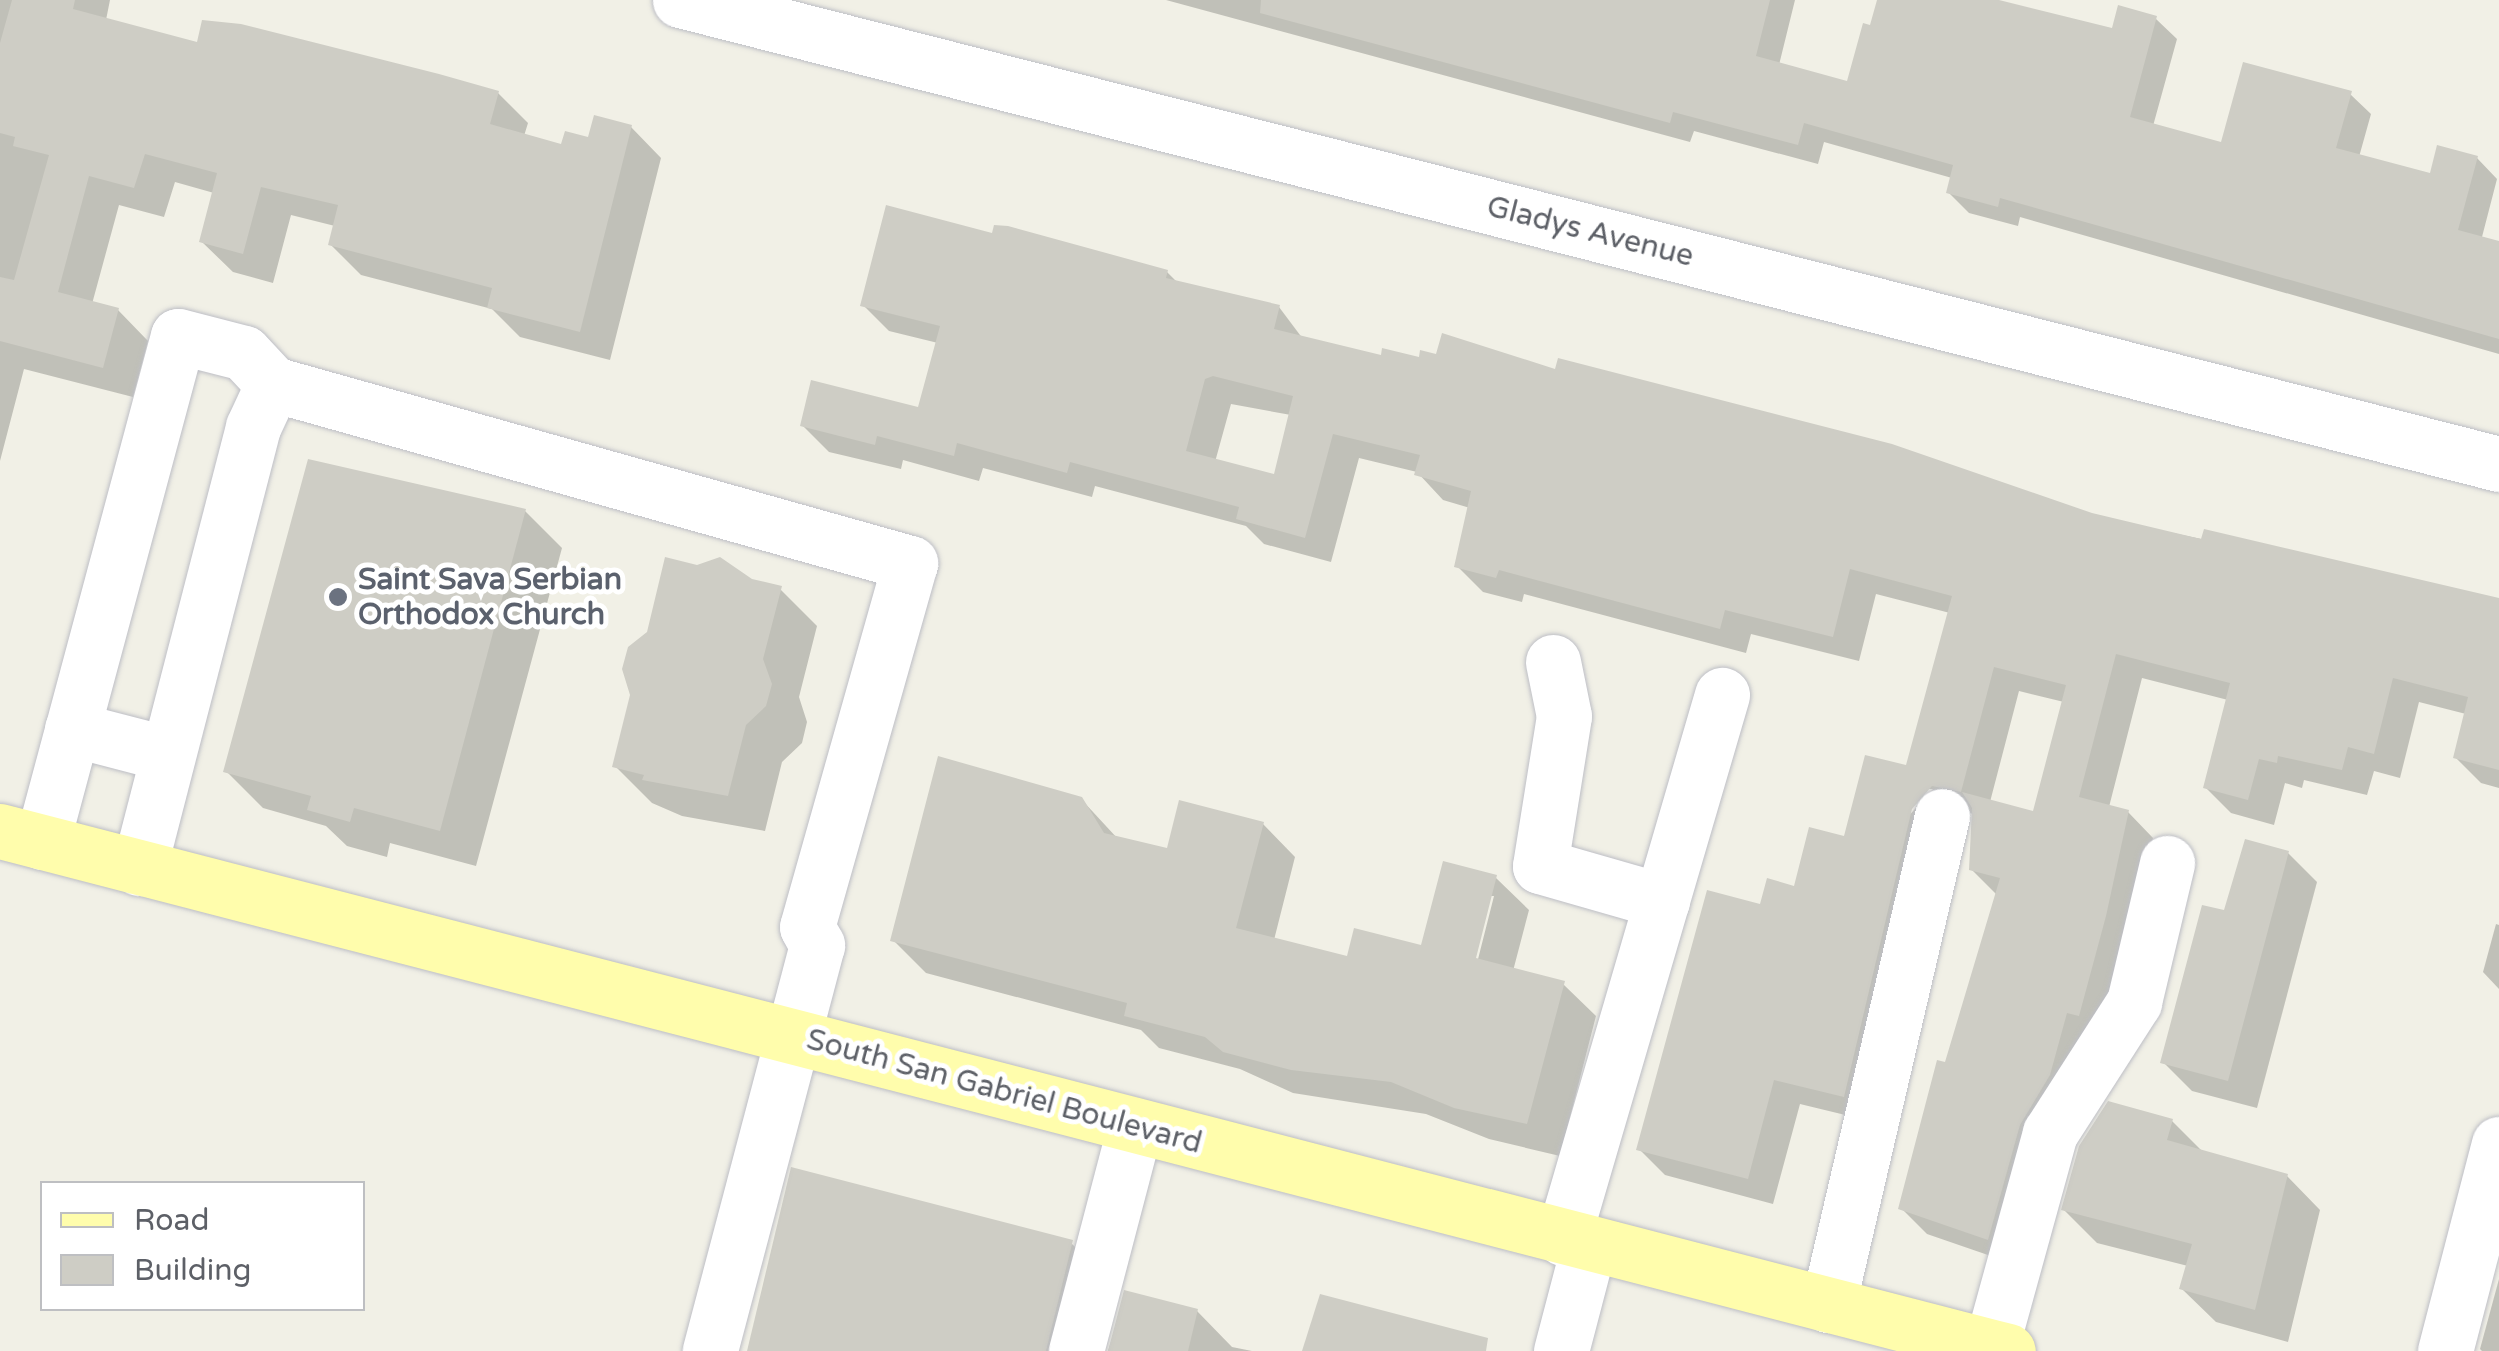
<!DOCTYPE html>
<style>
body{margin:0}
#map{position:relative;width:2499px;height:1351px;overflow:hidden;background:#f1f0e6;font-family:"Varela Round",sans-serif}
div>[style]{position:absolute}
.shadow>*{inset:0;background:#0003}
.building>*{inset:0;background:#cecdc5}
.roads{filter:drop-shadow(0 0 2px #bdbec5) drop-shadow(0 0 2px #bdbec5)}
.minor>*{height:55px;margin:-27.5px;padding:0 27.5px;transform-origin:27.5px;border-radius:27.5px;background:#fff}
.major>*{height:55px;margin:-27.5px;padding:0 27.5px;transform-origin:27.5px;border-radius:27.5px;background:#fffdac}
.dots>*{width:28px;height:28px;translate:-50% -50%;box-sizing:border-box;border:5px solid #fff;border-radius:50%}
span{translate:-50% -50%;white-space:nowrap;text-align:center;line-height:1.15;-webkit-text-stroke:10px #fff;paint-order:stroke}
.street-label{font-size:30px;color:#5d6067}
.worship-label{font-size:30px;color:#5b616d;font-weight:700}
.left{translate:0 -50%;text-align:left}
.legend{position:absolute;left:40px;top:1181px;width:325px;height:130px;box-sizing:border-box;background:#fff;border:2px solid #bebfc2;margin:0;padding:12px 18px;list-style:none;font-size:30px;color:#5d6067}
.legend li{display:flex;align-items:center;gap:20px;height:50px}
.legend b{width:50px;border:2px solid #bebfc2}
</style>
<div id="map">
<div class="shadow">
<div style="clip-path:polygon(0 0,110px 0,106px 20px,198px 45px,498px 93px,528px 123px,524px 136px,563px 147px,631px 127px,661px 158px,610px 360px,520px 337px,492px 309px,361px 275px,331px 245px,335px 226px,291px 215px,273px 283px,233px 272px,202px 242px,214px 193px,175px 182px,164px 217px,119px 205px,92px 304px,118px 310px,148px 341px,133px 397px,24px 369px,0 461px)"></div>
<div style="clip-path:polygon(1166px 0,1795px 0,1779px 65px,1849px 84px,1880px 0,1989px 0,2113px 32px,2156px 19px,2177px 39px,2153px 126px,2223px 145px,2350px 94px,2371px 114px,2359px 157px,2431px 176px,2477px 158px,2497px 179px,2482px 237px,2499px 243px,2499px 354px,2020px 217px,2018px 226px,1969px 213px,1948px 192px,1952px 178px,1824px 142px,1818px 164px,1694px 131px,1690px 142px)"></div>
<div style="clip-path:polygon(evenodd,993px 236px,1167px 272px,1178px 283px,1279px 307px,1303px 339px,1383px 358px,1556px 372px,2091px 516px,2499px 601px,2499px 788px,2481px 783px,2455px 757px,2466px 714px,2419px 702px,2400px 778px,2374px 771px,2367px 795px,2304px 780px,2302px 788px,2285px 783px,2274px 825px,2231px 813px,2205px 787px,2228px 700px,2142px 678px,2109px 807px,2128px 812px,2153px 838px,2131px 943px,2014px 1264px,1927px 1234px,1901px 1208px,1997px 895px,1971px 869px,1974px 814px,1958px 811px,1870px 1121px,1800px 1104px,1773px 1204px,1665px 1175px,1639px 1149px,1762px 908px,1795px 889px,1908px 768px,1950px 613px,1876px 594px,1859px 661px,1751px 634px,1746px 653px,1524px 594px,1522px 602px,1483px 592px,1457px 566px,1470px 508px,1443px 500px,1417px 472px,1359px 458px,1331px 562px,1264px 544px,1246px 526px,1095px 486px,1092px 497px,983px 468px,979px 481px,903px 460px,901px 469px,829px 452px,803px 426px,920px 410px,938px 343px,889px 331px,863px 305px,993px 236px,1231px 404px,1291px 415px,1275px 477px,1215px 462px,1231px 404px,993px 236px,2019px 691px,2064px 702px,2035px 814px,1990px 802px,2019px 691px,993px 236px,1927px 789px,1933px 789px,1905px 820px,1901px 816px,1927px 789px)"></div>
<div style="clip-path:polygon(525px 511px,562px 548px,476px 866px,390px 843px,387px 857px,347px 846px,326px 826px,263px 808px,226px 771px)"></div>
<div style="clip-path:polygon(751px 581px,780px 589px,817px 626px,799px 697px,807px 722px,802px 743px,782px 762px,765px 831px,682px 816px,652px 803px,615px 766px)"></div>
<div style="clip-path:polygon(evenodd,1081px 799px,1118px 839px,1168px 852px,1263px 824px,1295px 857px,1274px 940px,1348px 959px,1422px 948px,1496px 878px,1529px 910px,1513px 971px,1563px 984px,1596px 1016px,1560px 1156px,1489px 1139px,1426px 1114px,1293px 1093px,1240px 1069px,1159px 1048px,1141px 1030px,926px 973px,893px 940px,1081px 799px,1489px 896px,1494px 896px,1475px 971px,1470px 970px,1489px 896px)"></div>
<div style="clip-path:polygon(2288px 853px,2317px 882px,2257px 1108px,2192px 1091px,2163px 1062px,2226px 913px)"></div>
<div style="clip-path:polygon(2496px 924px,2499px 925px,2499px 989px,2483px 972px)"></div>
<div style="clip-path:polygon(2172px 1121px,2204px 1153px,2287px 1176px,2320px 1210px,2288px 1342px,2216px 1322px,2182px 1289px,2188px 1266px,2097px 1243px,2064px 1210px)"></div>
<div style="clip-path:polygon(1071px 1243px,1117px 1288px,1100px 1351px,748px 1351px)"></div>
<div style="clip-path:polygon(2499px 1279px,2499px 1351px,2482px 1351px,2480px 1349px)"></div>
<div style="clip-path:polygon(1126px 1293px,1197px 1311px,1232px 1347px,1252px 1351px,1108px 1351px)"></div>
</div>
<div class="building">
<div style="clip-path:polygon(12px 0,75px 0,73px 9px,197px 42px,202px 20px,241px 24px,439px 74px,499px 91px,490px 124px,561px 144px,565px 131px,588px 137px,594px 115px,632px 125px,580px 332px,487px 308px,492px 288px,328px 245px,338px 205px,261px 187px,243px 254px,199px 242px,217px 173px,145px 154px,134px 188px,89px 176px,58px 292px,119px 308px,103px 368px,0 341px,0 277px,14px 280px,49px 155px,13px 146px,15px 137px,0 133px,0 43px)"></div>
<div style="clip-path:polygon(1261px 0,1770px 0,1756px 56px,1847px 81px,1863px 23px,1870px 25px,1877px 0,1999px 0,2112px 28px,2118px 5px,2157px 16px,2130px 117px,2221px 142px,2243px 62px,2352px 91px,2336px 148px,2430px 173px,2437px 145px,2478px 156px,2458px 230px,2499px 241px,2499px 339px,2000px 198px,1998px 207px,1946px 193px,1953px 165px,1804px 123px,1798px 145px,1673px 112px,1670px 123px,1260px 13px)"></div>
<div style="clip-path:polygon(evenodd,886px 205px,992px 233px,994px 225px,1008px 226px,1168px 270px,1166px 278px,1280px 305px,1274px 329px,1381px 355px,1382px 348px,1419px 357px,1420px 350px,1436px 354px,1442px 333px,1555px 369px,1558px 358px,1892px 444px,2092px 513px,2201px 539px,2204px 529px,2499px 598px,2499px 770px,2453px 758px,2468px 697px,2393px 678px,2374px 754px,2348px 747px,2342px 770px,2278px 756px,2277px 763px,2259px 759px,2248px 800px,2203px 788px,2230px 683px,2116px 654px,2079px 797px,2129px 810px,2106px 916px,2079px 1016px,2067px 1013px,2050px 1075px,2020px 1125px,1988px 1240px,1898px 1209px,1937px 1060px,1945px 1062px,2000px 878px,1969px 870px,1972px 808px,1962px 792px,2033px 811px,2066px 685px,1994px 667px,1961px 792px,1932px 786px,1912px 809px,1844px 1097px,1774px 1080px,1748px 1179px,1636px 1150px,1707px 890px,1760px 904px,1767px 878px,1794px 886px,1809px 827px,1844px 836px,1865px 755px,1906px 765px,1952px 596px,1850px 569px,1833px 637px,1725px 610px,1720px 629px,1499px 570px,1496px 578px,1454px 567px,1471px 491px,1414px 475px,1420px 455px,1333px 434px,1305px 538px,1236px 519px,1239px 507px,1070px 462px,1067px 473px,957px 443px,954px 456px,877px 436px,875px 445px,800px 426px,811px 380px,918px 407px,940px 326px,860px 306px,886px 205px,1213px 376px,1293px 396px,1274px 474px,1186px 451px,1205px 379px,1213px 376px)"></div>
<div style="clip-path:polygon(308px 459px,526px 509px,440px 831px,354px 808px,350px 822px,307px 810px,311px 796px,223px 772px)"></div>
<div style="clip-path:polygon(665px 557px,697px 565px,720px 557px,752px 579px,782px 586px,763px 659px,772px 684px,766px 706px,746px 725px,728px 796px,642px 780px,644px 775px,612px 767px,630px 695px,622px 669px,628px 647px,647px 632px)"></div>
<div style="clip-path:polygon(938px 756px,1082px 797px,1104px 833px,1167px 848px,1179px 800px,1264px 822px,1236px 928px,1347px 956px,1354px 928px,1421px 945px,1443px 861px,1497px 875px,1476px 958px,1565px 981px,1527px 1124px,1454px 1108px,1391px 1082px,1291px 1070px,1223px 1052px,1205px 1037px,1124px 1016px,1127px 1003px,890px 941px)"></div>
<div style="clip-path:polygon(2245px 839px,2289px 851px,2228px 1081px,2160px 1063px,2202px 905px,2224px 910px)"></div>
<div style="clip-path:polygon(2108px 1101px,2173px 1119px,2167px 1140px,2288px 1174px,2255px 1310px,2179px 1289px,2192px 1244px,2061px 1210px,2079px 1146px)"></div>
<div style="clip-path:polygon(791px 1167px,1073px 1240px,1046px 1351px,747px 1351px)"></div>
<div style="clip-path:polygon(1124px 1290px,1198px 1309px,1188px 1351px,1108px 1351px)"></div>
<div style="clip-path:polygon(1320px 1294px,1488px 1338px,1486px 1351px,1302px 1351px)"></div>
</div>
<div class="roads">
<div class="minor">
<div style="left:680px;top:0;width:1877px;rotate:14.31deg"></div>
<div style="left:1553px;top:662px;width:55px;rotate:78.5deg"></div>
<div style="left:1564px;top:716px;width:152px;rotate:99.1deg"></div>
<div style="left:1540px;top:866px;width:127px;rotate:16deg"></div>
<div style="left:72px;top:729px;width:99px;rotate:14.6deg"></div>
<div style="left:42px;top:842px;width:524px;rotate:-74.96deg"></div>
<div style="left:178px;top:336px;width:68px;rotate:14.4deg"></div>
<div style="left:244px;top:353px;width:42px;rotate:46.9deg"></div>
<div style="left:273px;top:384px;width:662px;rotate:15.7deg"></div>
<div style="left:910px;top:563px;width:378px;rotate:105.8deg"></div>
<div style="left:807px;top:927px;width:21px;rotate:61deg"></div>
<div style="left:817px;top:945px;width:420px;rotate:104.8deg"></div>
<div style="left:139px;top:868px;width:455px;rotate:-75.5deg"></div>
<div style="left:253px;top:427px;width:47px;rotate:-65.1deg"></div>
<div style="left:1563px;top:1238px;width:566px;rotate:-73.68deg"></div>
<div style="left:1828px;top:1305px;width:502px;rotate:-76.88deg"></div>
<div style="left:1991px;top:1347px;width:222px;rotate:-74.6deg"></div>
<div style="left:2050px;top:1133px;width:156px;rotate:-57.3deg"></div>
<div style="left:2134px;top:1002px;width:143px;rotate:-76.6deg"></div>
<div style="left:1076px;top:1351px;width:233px;rotate:-75.3deg"></div>
<div style="left:1561px;top:1351px;width:111px;rotate:-75.3deg"></div>
<div style="left:2445px;top:1351px;width:214px;rotate:-75.4deg"></div>
</div>
<div class="major">
<div style="left:0;top:831px;width:2074px;rotate:14.52deg"></div>
</div>
</div>
<div class="dots">
<div style="left:338px;top:597px;background:#6b7280"></div>
</div>
<div class="street-label">
<span style="left:1590px;top:232px;rotate:14deg">Gladys Avenue</span>
<span style="left:1004px;top:1092px;rotate:15deg">South San Gabriel Boulevard</span>
</div>
<div class="worship-label">
<span class="left" style="left:358px;top:597px">Saint Sava Serbian<br>Orthodox Church</span>
</div>
<ul class="legend">
<li><b style="height:12px;background:#fffdac"></b>Road</li>
<li><b style="height:28px;background:#cecdc5"></b>Building</li>
</ul>
</div>
